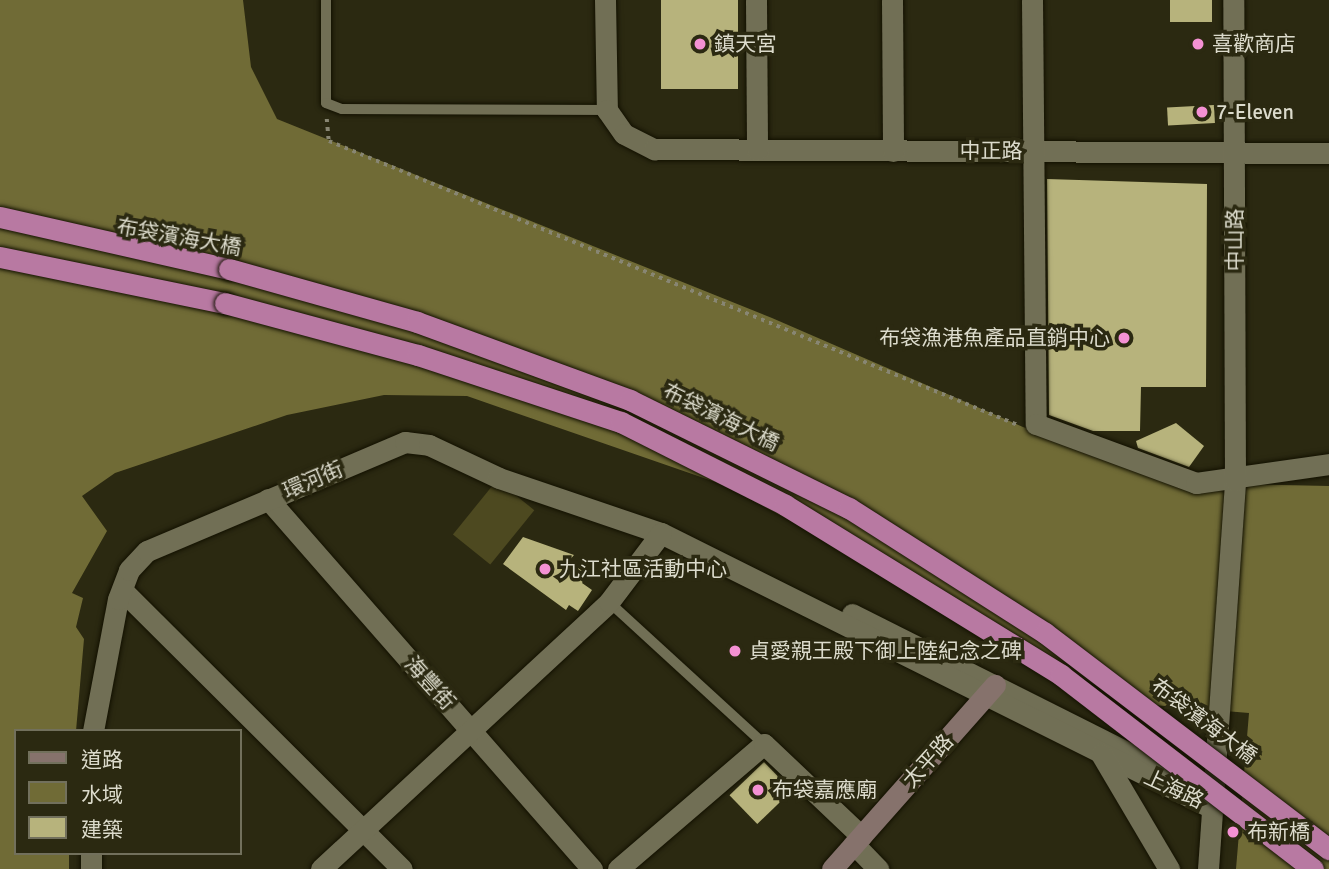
<!DOCTYPE html>
<meta charset="utf-8">
<style>
body{margin:0}
#map{position:relative;width:1329px;height:869px;overflow:hidden;background:#2b2911;font-family:Signika,"Noto Sans TC",sans-serif}
div>[style]{position:absolute}
.green>*{inset:0;background:#4d4920;transform-origin:0 0}
.water>*{inset:0;background:#706b36}
.building>*{inset:0;background:#b7b37c;transform-origin:0 0}
.path>*{height:3.5px;margin-top:-1.75px;transform-origin:0;background:repeating-linear-gradient(90deg,#888673 0 3.5px,transparent 0 8.5px)}
.roads{filter:drop-shadow(0 0 2px #131100) drop-shadow(0 0 2px #131100)}
.lane>*{height:10px;margin:-5px;padding:0 5px;transform-origin:5px;border-radius:5px;background:#716f55}
.street>*{height:21px;margin:-10.5px;padding:0 10.5px;transform-origin:10.5px;border-radius:10.5px;background:#716f55}
.secondary>*{height:21px;margin:-10.5px;padding:0 10.5px;transform-origin:10.5px;border-radius:10.5px;background:#86726c}
.highway>*{height:21px;margin:-10.5px;padding:0 10.5px;transform-origin:10.5px;border-radius:10.5px;background:#b879a2}
.bridges{filter:drop-shadow(0 0 2px #131100) drop-shadow(0 0 2px #131100)}
.highway-bridge>*{height:21px;margin:-10.5px;padding:0 10.5px;transform-origin:10.5px;border-radius:10.5px;background:#b879a2}
.dots>*{width:19px;height:19px;translate:-50% -50%;box-sizing:border-box;border:4px solid #2b2911;border-radius:50%}
span{translate:-50% -50%;white-space:nowrap;text-align:center;line-height:1.15;-webkit-text-stroke:7px #2b2911;paint-order:stroke}
.poi-label{font-size:21px;color:#dcdbcc}
.left{translate:0 -50%;text-align:left}
.right{translate:-100% -50%;text-align:right}
.street-label{font-size:21px;color:#dcdbcc}
.legend{position:absolute;left:14px;top:729px;width:228px;height:126px;box-sizing:border-box;background:#2b2911;border:2px solid #72705c;margin:0;padding:9px 12px;list-style:none;font-size:21px;color:#dcdbcc}
.legend li{display:flex;align-items:center;gap:14px;height:35px}
.legend b{width:35px;border:2px solid #72705c}
</style>
<div id="map">
<div class="green">
<div style="left:497px;top:480px;width:48px;height:70px;rotate:39deg"></div>
</div>
<div class="water">
<div style="clip-path:polygon(0 0,243px 0,251px 67px,277px 119px,772px 318px,1023px 427px,1196px 483px,1329px 486px,1329px 869px,1236px 869px,1249px 713px,1129px 703px,724px 485px,467px 396px,384px 395px,287px 415px,115px 473px,82px 496px,107px 531px,72px 593px,83px 598px,76px 627px,84px 639px,76px 731px,16px 731px,16px 853px,69px 853px,69px 869px,0 869px)"></div>
</div>
<div class="building">
<div style="left:661px;top:0;width:77px;height:89px"></div>
<div style="left:1170px;top:0;width:42px;height:22px"></div>
<div style="left:1214px;top:105px;width:18px;height:47px;rotate:87deg"></div>
<div style="clip-path:polygon(1047px 179px,1207px 184px,1206px 387px,1141px 387px,1140px 431px,1093px 431px,1049px 415px)"></div>
<div style="clip-path:polygon(1176px 423px,1204px 446px,1189px 467px,1138px 448px,1136px 441px)"></div>
<div style="clip-path:polygon(523px 537px,574px 555px,568px 562px,588px 574px,582px 583px,592px 590px,578px 611px,569px 605px,566px 610px,503px 564px)"></div>
<div style="left:764px;top:762px;width:40px;height:48px;rotate:46deg"></div>
</div>
<div class="path">
<div style="left:327px;top:119px;width:22px;rotate:85deg"></div>
<div style="left:329px;top:141px;width:747px;rotate:22.41deg"></div>
</div>
<div class="roads">
<div class="lane">
<div style="left:326px;top:0;width:103px;rotate:90deg"></div>
<div style="left:326px;top:103px;width:17px;rotate:21deg"></div>
<div style="left:342px;top:109px;width:265px;rotate:0.2deg"></div>
<div style="left:609px;top:602px;width:210px;rotate:42.5deg"></div>
</div>
<div class="street">
<div style="left:605px;top:0;width:110px;rotate:89deg"></div>
<div style="left:607px;top:110px;width:29px;rotate:55deg"></div>
<div style="left:624px;top:134px;width:34px;rotate:27deg"></div>
<div style="left:654px;top:149px;width:675px;rotate:0.34deg"></div>
<div style="left:756px;top:0;width:150px;rotate:89.6deg"></div>
<div style="left:892px;top:0;width:151px;rotate:89.6deg"></div>
<div style="left:1032px;top:0;width:424px;rotate:89.5deg"></div>
<div style="left:1036px;top:424px;width:171px;rotate:20.2deg"></div>
<div style="left:1196px;top:483px;width:134px;rotate:-8.1deg"></div>
<div style="left:268px;top:499px;width:492px;rotate:48.8deg"></div>
<div style="left:122px;top:590px;width:395px;rotate:44.9deg"></div>
<div style="left:852px;top:614px;width:360px;rotate:26.7deg"></div>
<div style="left:93px;top:731px;width:134px;rotate:-79.3deg"></div>
<div style="left:118px;top:599px;width:31px;rotate:-69deg"></div>
<div style="left:129px;top:570px;width:26px;rotate:-47deg"></div>
<div style="left:147px;top:551px;width:280px;rotate:-22.9deg"></div>
<div style="left:405px;top:442px;width:24px;rotate:7deg"></div>
<div style="left:429px;top:445px;width:77px;rotate:25.2deg"></div>
<div style="left:499px;top:478px;width:171px;rotate:18.8deg"></div>
<div style="left:661px;top:533px;width:616px;rotate:26.52deg"></div>
<div style="left:1101px;top:754px;width:134px;rotate:59.4deg"></div>
<div style="left:854px;top:844px;width:35px;rotate:46deg"></div>
<div style="left:91px;top:869px;width:16px;rotate:-90deg"></div>
<div style="left:321px;top:869px;width:393px;rotate:-42.8deg"></div>
<div style="left:609px;top:602px;width:86px;rotate:-53deg"></div>
<div style="left:618px;top:869px;width:192px;rotate:-40.6deg"></div>
<div style="left:764px;top:744px;width:134px;rotate:43.5deg"></div>
<div style="left:1208px;top:869px;width:389px;rotate:-86deg"></div>
<div style="left:1235px;top:481px;width:481px;rotate:-90.2deg"></div>
</div>
<div class="secondary">
<div style="left:832px;top:869px;width:246px;rotate:-48.5deg"></div>
</div>
<div class="highway">
<div style="left:0;top:217px;width:235px;rotate:12.8deg"></div>
<div style="left:0;top:257px;width:230px;rotate:11.6deg"></div>
</div>
</div>
<div class="bridges">
<div class="highway-bridge">
<div style="left:229px;top:269px;width:195px;rotate:15.7deg"></div>
<div style="left:417px;top:322px;width:227px;rotate:20.1deg"></div>
<div style="left:630px;top:400px;width:244px;rotate:26.3deg"></div>
<div style="left:849px;top:508px;width:232px;rotate:32.5deg"></div>
<div style="left:1045px;top:633px;width:357px;rotate:37.3deg"></div>
<div style="left:225px;top:303px;width:200px;rotate:15.1deg"></div>
<div style="left:418px;top:355px;width:214px;rotate:18.3deg"></div>
<div style="left:621px;top:422px;width:184px;rotate:26.8deg"></div>
<div style="left:785px;top:505px;width:324px;rotate:31.6deg"></div>
<div style="left:1061px;top:675px;width:318px;rotate:37.6deg"></div>
</div>
</div>
<div class="dots">
<div style="left:700px;top:44px;background:#f491d3"></div>
<div style="left:1198px;top:44px;background:#f491d3"></div>
<div style="left:1202px;top:112px;background:#f491d3"></div>
<div style="left:1124px;top:338px;background:#f491d3"></div>
<div style="left:545px;top:569px;background:#f491d3"></div>
<div style="left:735px;top:651px;background:#f491d3"></div>
<div style="left:758px;top:790px;background:#f491d3"></div>
<div style="left:1233px;top:832px;background:#f491d3"></div>
</div>
<div class="poi-label">
<span class="left" style="left:714px;top:44px">鎮天宮</span>
<span class="left" style="left:1212px;top:44px">喜歡商店</span>
<span class="left" style="left:1216px;top:112px">7-Eleven</span>
<span class="right" style="left:1110px;top:338px">布袋漁港魚產品直銷中心</span>
<span class="left" style="left:559px;top:569px">九江社區活動中心</span>
<span class="left" style="left:749px;top:651px">貞愛親王殿下御上陸紀念之碑</span>
<span class="left" style="left:772px;top:790px">布袋嘉應廟</span>
<span class="left" style="left:1247px;top:832px">布新橋</span>
</div>
<div class="street-label">
<span style="left:991px;top:151px">中正路</span>
<span style="left:179px;top:237px;rotate:10deg">布袋濱海大橋</span>
<span style="left:1235px;top:240px;rotate:-90deg">中山路</span>
<span style="left:721px;top:417px;rotate:26deg">布袋濱海大橋</span>
<span style="left:313px;top:480px;rotate:-23deg">環河街</span>
<span style="left:430px;top:683px;rotate:48deg">海豐街</span>
<span style="left:1204px;top:721px;rotate:37deg">布袋濱海大橋</span>
<span style="left:928px;top:761px;rotate:-48deg">太平路</span>
<span style="left:1174px;top:789px;rotate:25deg">上海路</span>
</div>
<ul class="legend">
<li><b style="height:9px;background:#86726c"></b>道路</li>
<li><b style="height:19px;background:#706b36"></b>水域</li>
<li><b style="height:19px;background:#b7b37c"></b>建築</li>
</ul>
</div>
